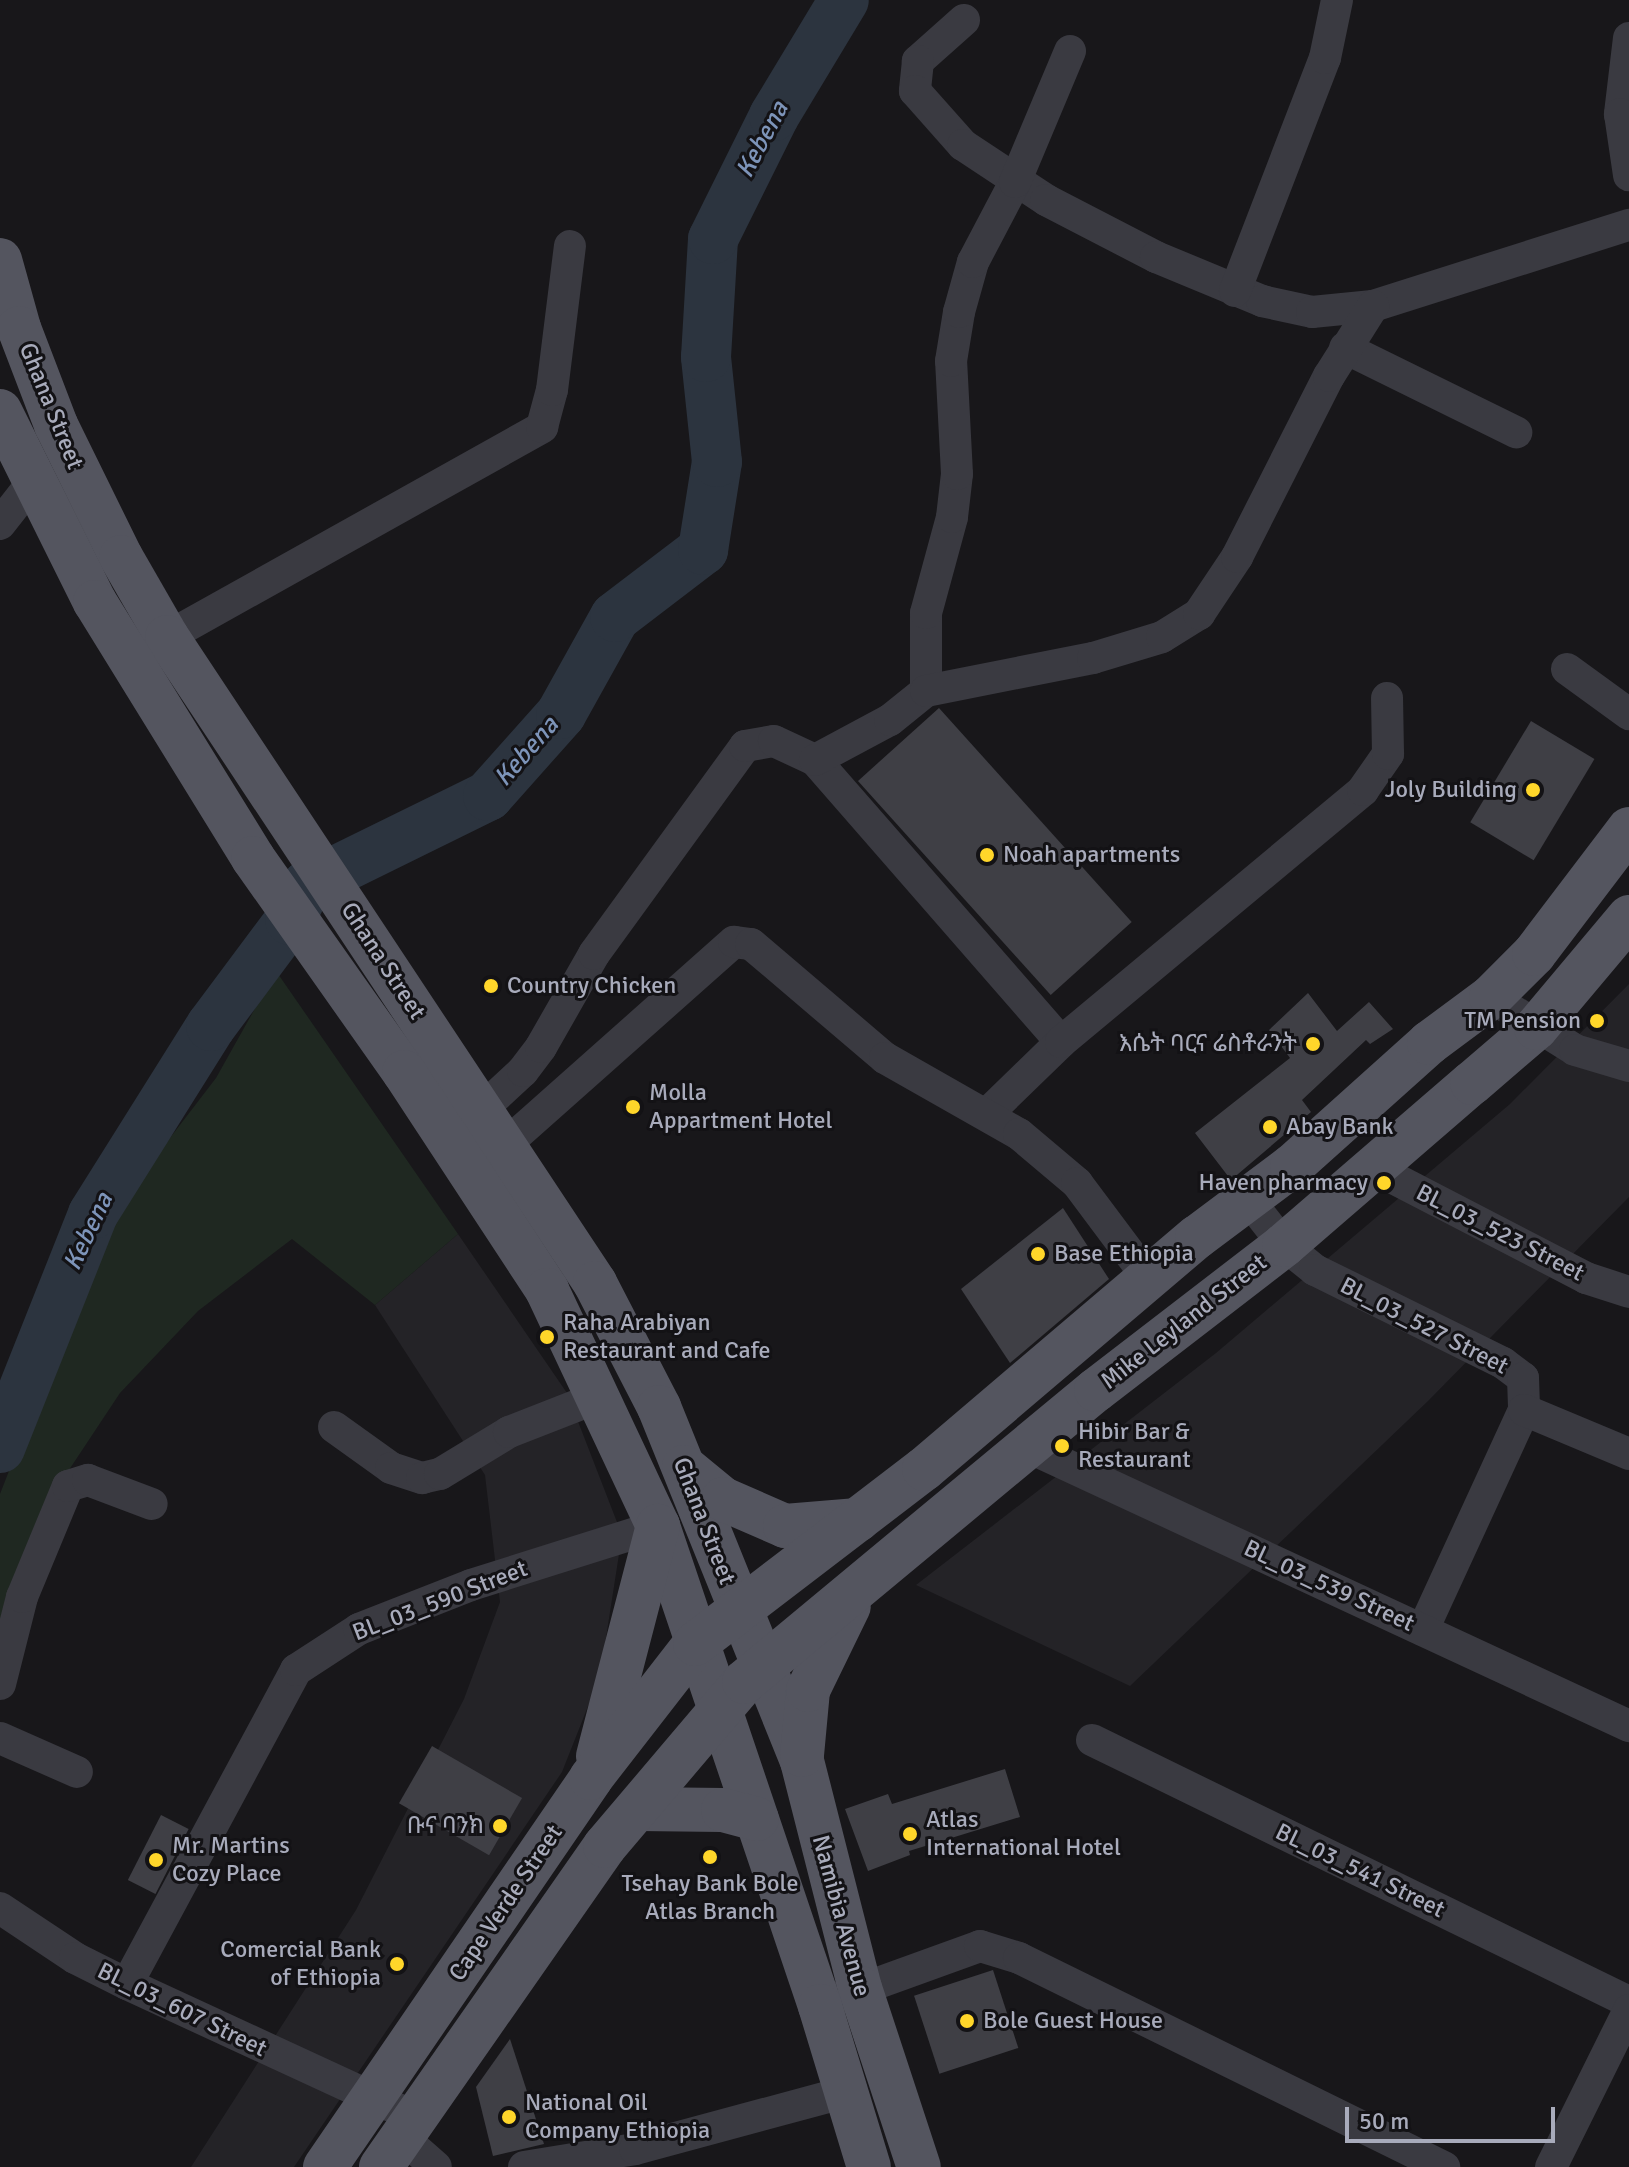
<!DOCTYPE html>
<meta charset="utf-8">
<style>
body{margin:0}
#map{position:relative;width:1629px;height:2167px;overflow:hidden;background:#18171a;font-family:Signika,"Noto Sans Ethiopic",sans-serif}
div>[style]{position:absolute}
.built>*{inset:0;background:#242327}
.green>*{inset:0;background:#1f2821}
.river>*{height:50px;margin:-25px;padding:0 25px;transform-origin:25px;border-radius:25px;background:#2c343f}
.building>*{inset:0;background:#3f3f45;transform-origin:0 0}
.minor>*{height:32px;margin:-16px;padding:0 16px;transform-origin:16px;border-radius:16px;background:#3a3a41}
.primary>*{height:44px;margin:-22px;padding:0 22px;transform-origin:22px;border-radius:22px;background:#54555f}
.dots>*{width:22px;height:22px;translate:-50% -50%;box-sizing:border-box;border:4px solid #131215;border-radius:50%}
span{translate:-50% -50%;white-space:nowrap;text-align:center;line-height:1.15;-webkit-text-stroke:6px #131215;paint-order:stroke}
.street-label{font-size:24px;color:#a8abbb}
.poi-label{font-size:24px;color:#a8abbb}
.right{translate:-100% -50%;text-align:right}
.left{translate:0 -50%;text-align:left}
.water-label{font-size:26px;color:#7d94b9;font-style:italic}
.scale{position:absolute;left:1345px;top:2107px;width:210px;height:36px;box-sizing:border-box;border:4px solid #a8abbb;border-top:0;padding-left:10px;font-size:24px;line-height:28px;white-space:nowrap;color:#a8abbb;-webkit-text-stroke:6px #131215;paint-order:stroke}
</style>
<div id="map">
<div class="built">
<div style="clip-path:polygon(1629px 984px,1629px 1197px,1428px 1401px,1130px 1686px,916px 1585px,1216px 1353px,1510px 1104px)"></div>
<div style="clip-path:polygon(458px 1234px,567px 1393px,622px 1535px,600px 1676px,562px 1772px,294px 2167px,191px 2167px,356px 1910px,464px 1699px,500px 1602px,485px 1475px,375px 1305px)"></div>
</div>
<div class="green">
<div style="clip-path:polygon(276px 971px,458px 1234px,375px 1305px,292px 1239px,198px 1311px,120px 1393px,63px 1479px,0 1653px,0 1494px,107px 1220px,216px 1078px)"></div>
</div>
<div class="river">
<div style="left:0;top:1448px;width:252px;rotate:-68.3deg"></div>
<div style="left:93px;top:1214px;width:222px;rotate:-57.9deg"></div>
<div style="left:211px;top:1026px;width:132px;rotate:-53.3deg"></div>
<div style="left:290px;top:920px;width:39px;rotate:-64deg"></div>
<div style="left:307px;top:885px;width:202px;rotate:-26.2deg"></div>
<div style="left:488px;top:796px;width:110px;rotate:-48.3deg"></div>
<div style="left:561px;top:714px;width:111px;rotate:-60.9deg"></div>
<div style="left:615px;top:617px;width:111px;rotate:-37.3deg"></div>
<div style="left:703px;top:550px;width:89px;rotate:-81deg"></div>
<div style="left:717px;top:462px;width:106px;rotate:-96deg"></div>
<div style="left:706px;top:357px;width:118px;rotate:-86.6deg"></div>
<div style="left:713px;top:239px;width:137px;rotate:-63.6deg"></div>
<div style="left:774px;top:116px;width:135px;rotate:-58.9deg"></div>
</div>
<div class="building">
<div style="left:939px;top:708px;width:288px;height:109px;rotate:48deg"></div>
<div style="left:1531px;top:721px;width:74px;height:118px;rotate:31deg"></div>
<div style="clip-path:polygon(1308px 993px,1337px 1031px,1369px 1002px,1393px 1029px,1370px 1044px,1366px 1040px,1302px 1100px,1311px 1112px,1231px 1180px,1195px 1133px,1290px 1058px,1269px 1030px)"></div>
<div style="clip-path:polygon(1063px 1208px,1109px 1279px,1010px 1363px,961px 1289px)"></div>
<div style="left:432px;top:1746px;width:104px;height:66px;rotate:30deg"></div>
<div style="clip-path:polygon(1005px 1769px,1020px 1817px,909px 1851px,910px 1855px,868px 1871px,845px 1809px,888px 1794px,892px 1804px)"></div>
<div style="left:161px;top:1815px;width:31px;height:73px;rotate:27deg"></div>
<div style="left:993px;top:1970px;width:82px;height:83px;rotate:72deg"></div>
<div style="clip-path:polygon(510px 2039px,544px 2144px,493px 2156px,476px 2087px)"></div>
</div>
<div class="minor">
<div style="left:964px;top:20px;width:62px;rotate:138.3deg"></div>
<div style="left:918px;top:61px;width:30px;rotate:96deg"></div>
<div style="left:915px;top:91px;width:72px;rotate:48.4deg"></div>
<div style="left:963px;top:145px;width:100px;rotate:33.5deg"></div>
<div style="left:1046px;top:200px;width:124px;rotate:27.4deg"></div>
<div style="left:1156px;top:257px;width:115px;rotate:22.5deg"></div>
<div style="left:1262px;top:301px;width:51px;rotate:12.4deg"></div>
<div style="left:1312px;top:312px;width:61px;rotate:-5.6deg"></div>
<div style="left:1373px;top:306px;width:269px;rotate:-17.6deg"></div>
<div style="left:1629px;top:38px;width:77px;rotate:96.8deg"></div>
<div style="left:1620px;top:114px;width:62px;rotate:81.6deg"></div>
<div style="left:1235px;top:291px;width:250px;rotate:-68.9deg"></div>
<div style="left:1325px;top:58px;width:59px;rotate:-78.3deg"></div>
<div style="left:1345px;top:348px;width:191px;rotate:26.2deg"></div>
<div style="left:0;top:524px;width:52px;rotate:-52deg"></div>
<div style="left:167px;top:637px;width:430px;rotate:-29.2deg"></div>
<div style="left:542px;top:427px;width:38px;rotate:-75deg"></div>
<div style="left:552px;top:390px;width:145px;rotate:-82.9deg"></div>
<div style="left:1567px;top:669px;width:77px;rotate:36deg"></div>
<div style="left:926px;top:691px;width:78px;rotate:-90deg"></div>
<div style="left:926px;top:613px;width:99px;rotate:-74.8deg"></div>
<div style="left:952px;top:517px;width:43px;rotate:-83.4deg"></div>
<div style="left:957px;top:474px;width:113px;rotate:-93deg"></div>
<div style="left:951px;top:361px;width:50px;rotate:-80.7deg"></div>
<div style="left:959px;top:312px;width:52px;rotate:-74.4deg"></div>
<div style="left:973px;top:262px;width:90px;rotate:-62.3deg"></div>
<div style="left:1015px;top:182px;width:142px;rotate:-67.2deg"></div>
<div style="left:815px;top:760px;width:374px;rotate:48.9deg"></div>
<div style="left:1491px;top:997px;width:99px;rotate:32.2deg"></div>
<div style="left:1575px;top:1050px;width:56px;rotate:16.5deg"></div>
<div style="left:481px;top:1110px;width:57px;rotate:-42.9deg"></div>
<div style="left:523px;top:1071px;width:30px;rotate:-53deg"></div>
<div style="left:541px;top:1047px;width:107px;rotate:-60.3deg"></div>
<div style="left:594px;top:954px;width:257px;rotate:-54deg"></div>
<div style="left:745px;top:746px;width:29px;rotate:-10deg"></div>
<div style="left:774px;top:741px;width:45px;rotate:24.9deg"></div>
<div style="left:815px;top:760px;width:85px;rotate:-28.1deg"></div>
<div style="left:890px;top:720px;width:46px;rotate:-38.9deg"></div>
<div style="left:926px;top:691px;width:170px;rotate:-11.2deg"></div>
<div style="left:1093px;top:658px;width:72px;rotate:-16.9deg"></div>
<div style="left:1162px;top:637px;width:44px;rotate:-31.9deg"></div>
<div style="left:1199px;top:614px;width:69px;rotate:-56.3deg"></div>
<div style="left:1237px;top:557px;width:203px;rotate:-63.1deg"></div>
<div style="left:1329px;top:376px;width:83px;rotate:-57.8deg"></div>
<div style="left:987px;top:1114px;width:103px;rotate:-44.2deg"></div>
<div style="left:1061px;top:1042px;width:393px;rotate:-39.8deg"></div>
<div style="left:1363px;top:790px;width:44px;rotate:-55.2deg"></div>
<div style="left:1388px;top:754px;width:56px;rotate:-91deg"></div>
<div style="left:505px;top:1145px;width:306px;rotate:-41.6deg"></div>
<div style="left:734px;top:942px;width:17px;rotate:7deg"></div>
<div style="left:751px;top:944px;width:176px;rotate:40.4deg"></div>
<div style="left:885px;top:1058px;width:154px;rotate:29.6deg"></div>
<div style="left:1019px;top:1134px;width:76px;rotate:40.2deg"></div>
<div style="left:1077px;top:1183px;width:119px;rotate:53.2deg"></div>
<div style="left:1374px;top:1168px;width:239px;rotate:27.4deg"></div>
<div style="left:1586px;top:1278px;width:45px;rotate:18deg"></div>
<div style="left:1248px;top:1199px;width:58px;rotate:52deg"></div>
<div style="left:1284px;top:1245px;width:40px;rotate:39deg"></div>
<div style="left:1315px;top:1270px;width:210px;rotate:26.3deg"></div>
<div style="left:1503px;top:1363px;width:25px;rotate:37deg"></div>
<div style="left:1523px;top:1378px;width:32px;rotate:88deg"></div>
<div style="left:1524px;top:1410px;width:242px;rotate:114.7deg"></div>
<div style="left:1524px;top:1410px;width:114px;rotate:22.7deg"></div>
<div style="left:334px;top:1427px;width:70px;rotate:35.7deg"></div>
<div style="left:391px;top:1468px;width:33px;rotate:18deg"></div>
<div style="left:422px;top:1478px;width:18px;rotate:-13deg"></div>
<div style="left:440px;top:1474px;width:81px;rotate:-31.3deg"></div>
<div style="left:509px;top:1432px;width:97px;rotate:-21.3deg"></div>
<div style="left:1028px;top:1447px;width:663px;rotate:24.9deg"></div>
<div style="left:0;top:1684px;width:90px;rotate:-75.8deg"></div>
<div style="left:22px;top:1597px;width:120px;rotate:-67.5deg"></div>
<div style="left:68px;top:1486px;width:21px;rotate:-17deg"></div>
<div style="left:88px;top:1480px;width:68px;rotate:20.6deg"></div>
<div style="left:0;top:1738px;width:84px;rotate:23.8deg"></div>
<div style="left:1092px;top:1740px;width:598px;rotate:26.01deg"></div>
<div style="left:0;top:1908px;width:90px;rotate:33.7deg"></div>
<div style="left:75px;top:1958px;width:58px;rotate:26.6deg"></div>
<div style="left:127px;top:1984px;width:319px;rotate:24.8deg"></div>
<div style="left:127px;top:1984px;width:357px;rotate:-61.7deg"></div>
<div style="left:296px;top:1670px;width:75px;rotate:-33.1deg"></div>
<div style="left:359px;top:1629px;width:120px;rotate:-21.4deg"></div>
<div style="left:471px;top:1585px;width:196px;rotate:-17.5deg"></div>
<div style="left:842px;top:1996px;width:147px;rotate:-19.9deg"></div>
<div style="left:980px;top:1946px;width:41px;rotate:17.1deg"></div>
<div style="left:1019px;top:1958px;width:474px;rotate:26.2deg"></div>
<div style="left:402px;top:2137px;width:45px;rotate:41.4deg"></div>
<div style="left:524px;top:2167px;width:112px;rotate:-9.2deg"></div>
<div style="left:635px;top:2149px;width:214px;rotate:-15.1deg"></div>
<div style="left:1551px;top:2167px;width:175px;rotate:-63.6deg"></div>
</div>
<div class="primary">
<div style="left:0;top:260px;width:71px;rotate:74.4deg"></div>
<div style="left:19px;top:328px;width:104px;rotate:69.1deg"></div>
<div style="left:56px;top:425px;width:147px;rotate:63.8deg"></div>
<div style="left:121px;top:557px;width:92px;rotate:60.1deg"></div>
<div style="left:167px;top:637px;width:775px;rotate:56.47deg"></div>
<div style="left:595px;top:1283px;width:140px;rotate:62.7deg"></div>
<div style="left:659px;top:1407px;width:382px;rotate:68deg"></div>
<div style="left:802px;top:1761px;width:234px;rotate:75.7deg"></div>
<div style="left:860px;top:1988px;width:188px;rotate:71.8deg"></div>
<div style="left:0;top:411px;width:213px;rotate:63.6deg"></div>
<div style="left:95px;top:602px;width:301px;rotate:58.3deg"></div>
<div style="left:253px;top:858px;width:262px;rotate:54.8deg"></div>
<div style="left:404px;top:1072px;width:261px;rotate:56.7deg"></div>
<div style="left:547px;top:1290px;width:261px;rotate:64.8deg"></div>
<div style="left:658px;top:1526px;width:507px;rotate:71.35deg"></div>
<div style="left:820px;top:2006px;width:168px;rotate:73.1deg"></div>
<div style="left:684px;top:1467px;width:50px;rotate:39.4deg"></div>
<div style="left:723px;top:1499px;width:68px;rotate:23.5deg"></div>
<div style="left:785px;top:1526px;width:73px;rotate:-4.7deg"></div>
<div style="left:802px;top:1755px;width:65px;rotate:-84.7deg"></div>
<div style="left:808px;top:1690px;width:93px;rotate:-64deg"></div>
<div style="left:598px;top:1756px;width:238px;rotate:-75.4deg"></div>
<div style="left:639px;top:1809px;width:84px;rotate:0.7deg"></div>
<div style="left:723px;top:1810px;width:35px;rotate:15deg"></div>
<div style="left:325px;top:2167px;width:471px;rotate:-55.6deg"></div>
<div style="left:591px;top:1778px;width:170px;rotate:-52.2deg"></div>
<div style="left:695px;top:1644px;width:288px;rotate:-37.4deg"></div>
<div style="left:924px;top:1469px;width:358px;rotate:-40.4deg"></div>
<div style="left:1197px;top:1237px;width:119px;rotate:-36.8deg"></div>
<div style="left:1292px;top:1166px;width:184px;rotate:-41.9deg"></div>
<div style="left:1429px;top:1043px;width:77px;rotate:-36.6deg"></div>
<div style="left:1491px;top:997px;width:61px;rotate:-45deg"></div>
<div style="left:1534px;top:954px;width:157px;rotate:-52.8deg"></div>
<div style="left:381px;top:2167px;width:391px;rotate:-55.1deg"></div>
<div style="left:605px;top:1846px;width:215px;rotate:-49.7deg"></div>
<div style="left:744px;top:1682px;width:457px;rotate:-39.7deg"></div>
<div style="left:1096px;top:1390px;width:237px;rotate:-37.6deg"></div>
<div style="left:1284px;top:1245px;width:248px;rotate:-40.8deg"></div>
<div style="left:1472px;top:1083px;width:84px;rotate:-40.7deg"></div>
<div style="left:1536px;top:1028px;width:145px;rotate:-50deg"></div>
</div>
<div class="dots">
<div style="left:1533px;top:790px;background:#ffd62a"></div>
<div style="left:987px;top:855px;background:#ffd62a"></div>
<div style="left:491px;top:986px;background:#ffd62a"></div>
<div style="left:1597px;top:1021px;background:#ffd62a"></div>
<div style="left:1313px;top:1044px;background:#ffd62a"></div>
<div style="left:633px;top:1107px;background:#ffd62a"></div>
<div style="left:1270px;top:1127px;background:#ffd62a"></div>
<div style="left:1384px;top:1183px;background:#ffd62a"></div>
<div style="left:1038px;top:1254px;background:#ffd62a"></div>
<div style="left:547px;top:1337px;background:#ffd62a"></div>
<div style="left:1062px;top:1446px;background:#ffd62a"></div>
<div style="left:500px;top:1826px;background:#ffd62a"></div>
<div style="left:910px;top:1834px;background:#ffd62a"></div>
<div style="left:710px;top:1857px;background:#ffd62a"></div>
<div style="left:156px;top:1860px;background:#ffd62a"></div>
<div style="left:397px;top:1964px;background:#ffd62a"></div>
<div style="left:967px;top:2021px;background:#ffd62a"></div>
<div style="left:509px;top:2117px;background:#ffd62a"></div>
</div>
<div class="street-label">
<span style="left:51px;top:406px;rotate:68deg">Ghana Street</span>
<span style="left:383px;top:961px;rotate:57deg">Ghana Street</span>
<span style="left:1500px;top:1233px;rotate:27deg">BL_03_523 Street</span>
<span style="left:1184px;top:1322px;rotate:-38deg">Mike Leyland Street</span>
<span style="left:1424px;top:1326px;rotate:27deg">BL_03_527 Street</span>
<span style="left:704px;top:1521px;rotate:69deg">Ghana Street</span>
<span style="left:1329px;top:1586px;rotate:25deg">BL_03_539 Street</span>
<span style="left:440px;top:1601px;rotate:-21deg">BL_03_590 Street</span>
<span style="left:1360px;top:1871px;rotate:26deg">BL_03_541 Street</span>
<span style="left:506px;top:1903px;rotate:-56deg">Cape Verde Street</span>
<span style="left:841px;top:1916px;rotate:75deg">Namibia Avenue</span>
<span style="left:182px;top:2010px;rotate:26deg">BL_03_607 Street</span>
</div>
<div class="poi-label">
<span class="right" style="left:1517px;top:790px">Joly Building</span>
<span class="left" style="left:1003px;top:855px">Noah apartments</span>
<span class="left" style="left:507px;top:986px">Country Chicken</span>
<span class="right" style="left:1581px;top:1021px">TM Pension</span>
<span class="right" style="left:1297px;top:1044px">እሴት ባርና ሬስቶራንት</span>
<span class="left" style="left:649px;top:1107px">Molla<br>Appartment Hotel</span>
<span class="left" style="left:1286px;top:1127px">Abay Bank</span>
<span class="right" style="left:1368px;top:1183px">Haven pharmacy</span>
<span class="left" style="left:1054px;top:1254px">Base Ethiopia</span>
<span class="left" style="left:563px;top:1337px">Raha Arabiyan<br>Restaurant and Cafe</span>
<span class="left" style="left:1078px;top:1446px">Hibir Bar &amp;<br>Restaurant</span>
<span class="left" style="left:926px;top:1834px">Atlas<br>International Hotel</span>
<span class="right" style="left:484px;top:1826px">ቡና ባንክ</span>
<span class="left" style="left:172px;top:1860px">Mr. Martins<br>Cozy Place</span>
<span style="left:710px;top:1898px">Tsehay Bank Bole<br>Atlas Branch</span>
<span class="right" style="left:381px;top:1964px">Comercial Bank<br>of Ethiopia</span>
<span class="left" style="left:983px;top:2021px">Bole Guest House</span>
<span class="left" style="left:525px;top:2117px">National Oil<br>Company Ethiopia</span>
</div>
<div class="water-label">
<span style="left:763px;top:140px;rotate:-62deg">Kebena</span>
<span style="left:527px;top:752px;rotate:-49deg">Kebena</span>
<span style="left:89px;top:1232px;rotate:-65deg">Kebena</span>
</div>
<div class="scale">50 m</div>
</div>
